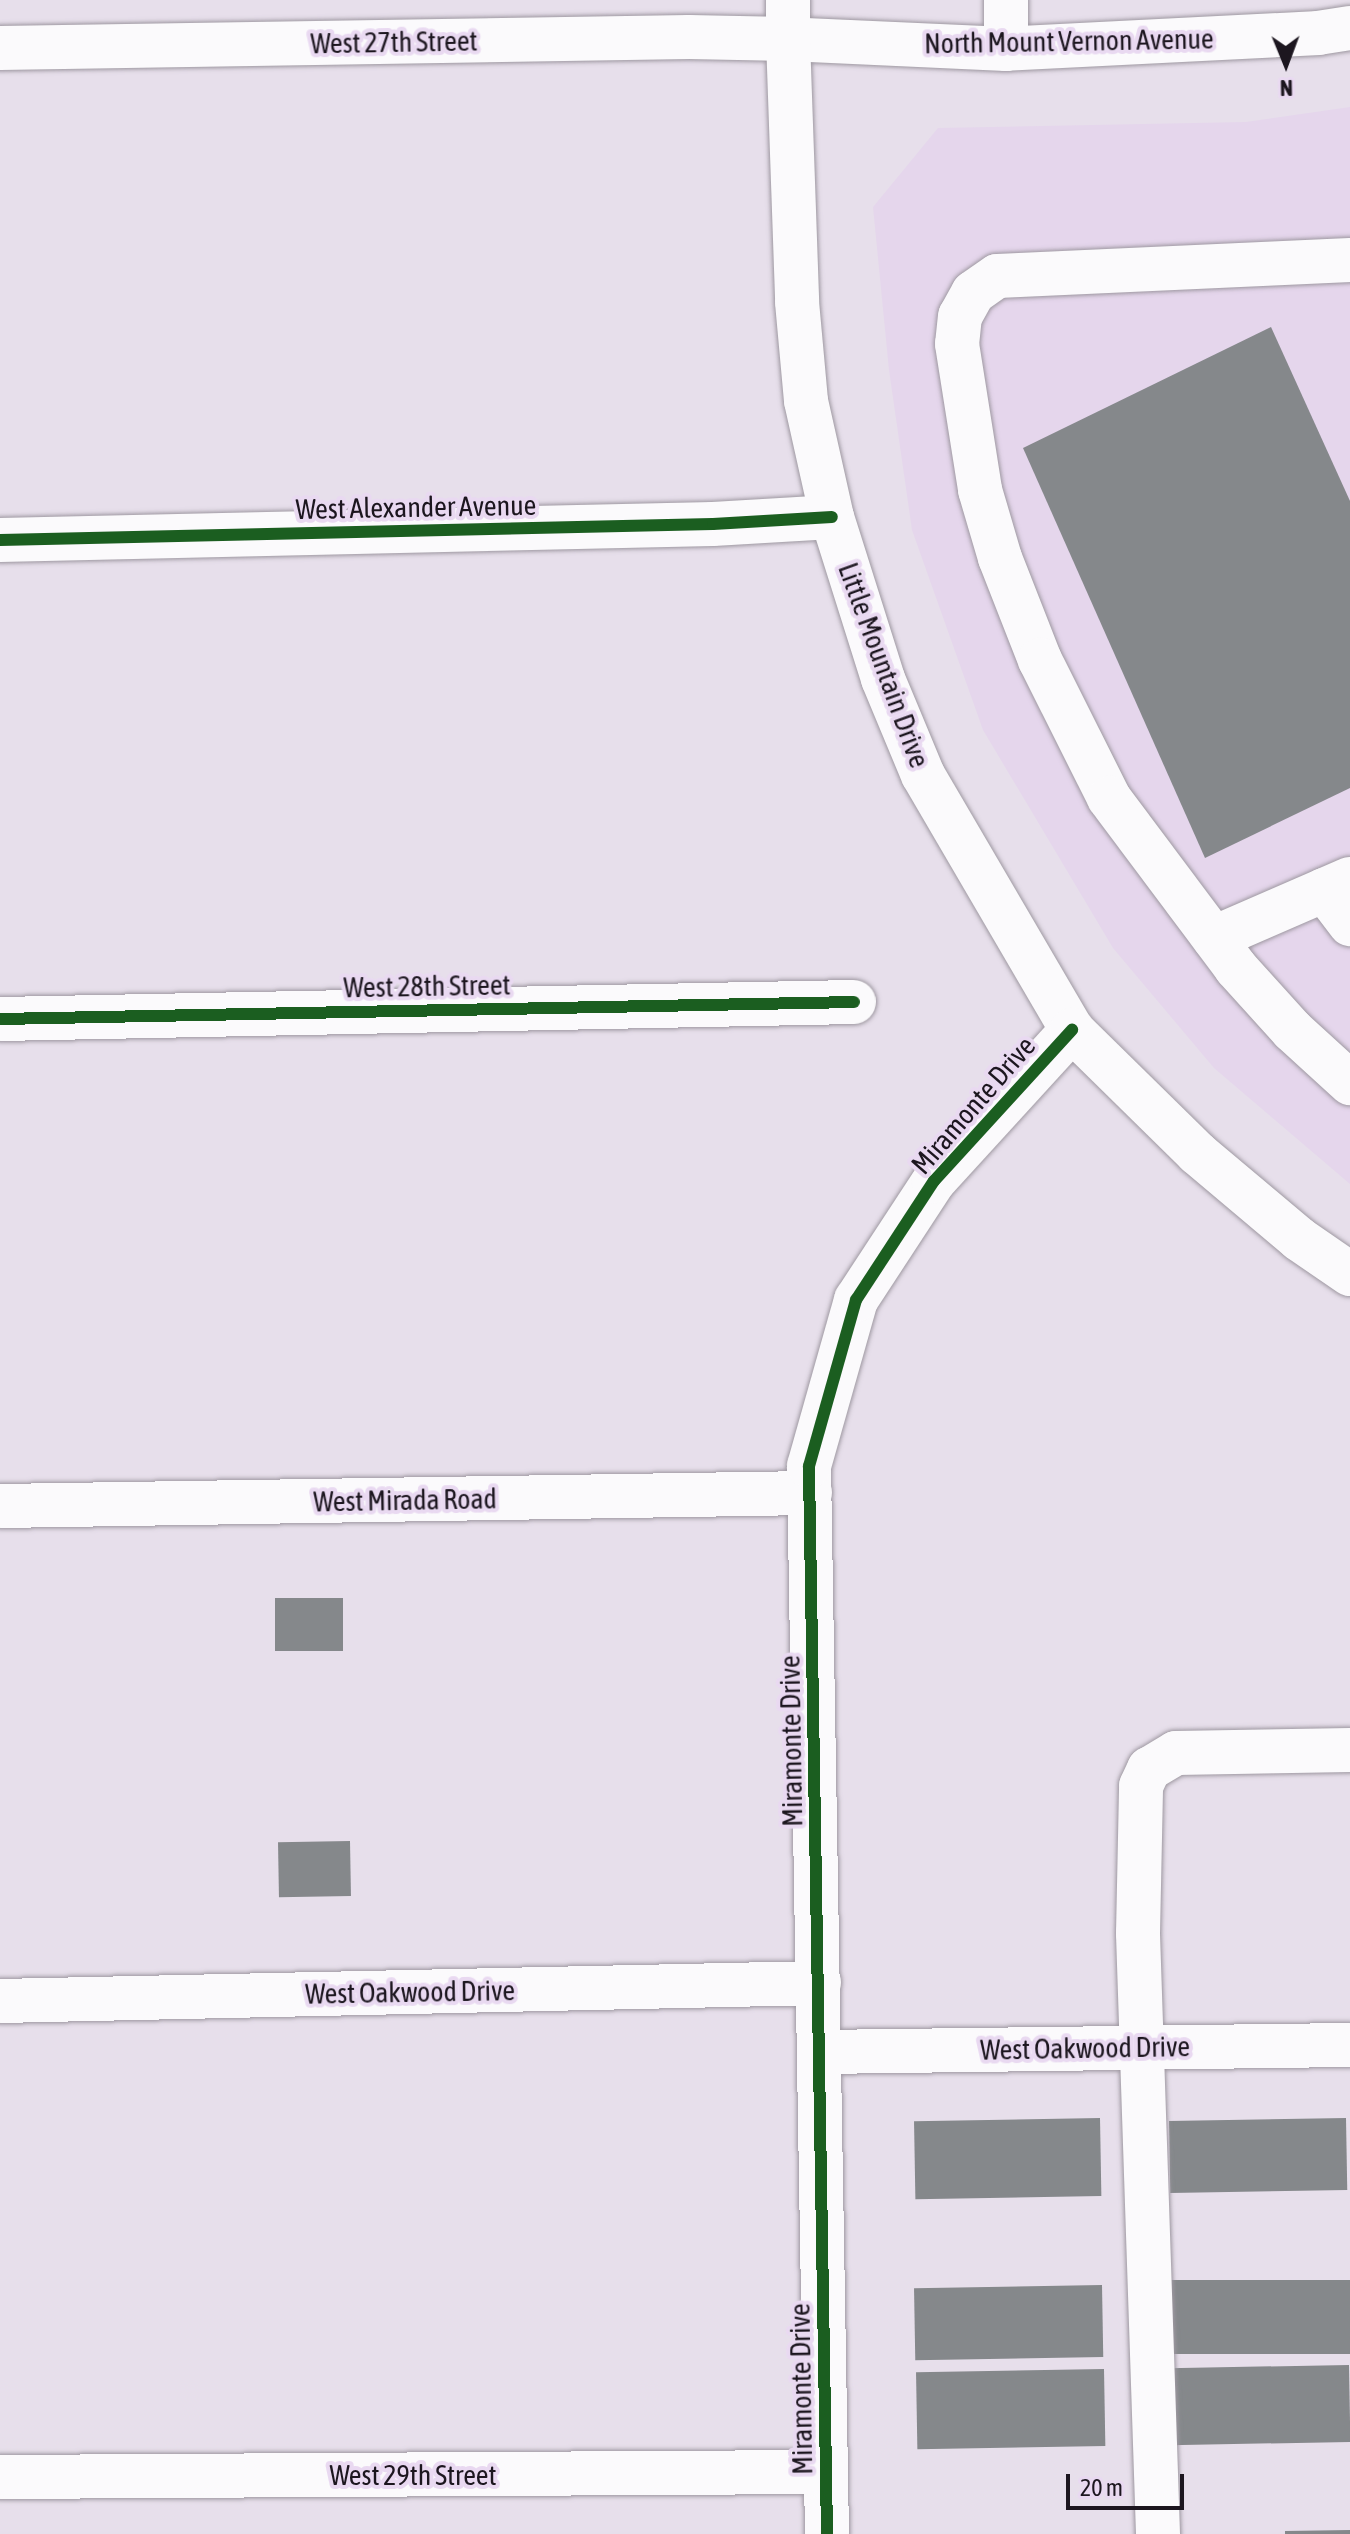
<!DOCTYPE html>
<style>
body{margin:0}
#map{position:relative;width:1350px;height:2534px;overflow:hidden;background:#e7dfeb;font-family:"Asap Condensed",sans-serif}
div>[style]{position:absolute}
.built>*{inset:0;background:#e5d6ec}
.building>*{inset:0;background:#85888b;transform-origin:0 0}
.roads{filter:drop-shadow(0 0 2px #9e98a1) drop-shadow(0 0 2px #9e98a1)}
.minor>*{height:44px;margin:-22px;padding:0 22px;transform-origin:22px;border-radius:22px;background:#fbfafc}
.major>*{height:44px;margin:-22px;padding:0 22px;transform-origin:22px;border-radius:22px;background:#fbfafc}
.cycleway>*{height:12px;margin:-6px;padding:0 6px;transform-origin:6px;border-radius:6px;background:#1b5e20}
span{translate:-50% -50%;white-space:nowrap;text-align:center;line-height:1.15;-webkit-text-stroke:8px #e9d9f1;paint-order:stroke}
.street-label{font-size:28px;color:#1c161f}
.north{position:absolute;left:1246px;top:24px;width:80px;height:80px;-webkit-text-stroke:6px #e9d9f1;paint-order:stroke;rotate:179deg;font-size:22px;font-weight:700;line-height:32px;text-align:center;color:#1c161f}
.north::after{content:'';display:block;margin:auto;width:28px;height:36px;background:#1c161f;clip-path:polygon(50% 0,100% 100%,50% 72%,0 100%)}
.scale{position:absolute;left:1066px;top:2474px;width:118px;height:36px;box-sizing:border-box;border:4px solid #1c161f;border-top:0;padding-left:10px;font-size:24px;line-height:28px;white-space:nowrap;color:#1c161f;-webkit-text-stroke:6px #e9d9f1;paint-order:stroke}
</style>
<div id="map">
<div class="built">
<div style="clip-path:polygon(1350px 107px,1350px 1184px,1214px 1068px,1113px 948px,983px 730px,912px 530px,889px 370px,873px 207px,938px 128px,1246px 122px)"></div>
</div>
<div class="building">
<div style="clip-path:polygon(1271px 327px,1350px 501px,1350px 788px,1205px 858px,1023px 448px)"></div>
<div style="left:343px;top:1598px;width:53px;height:68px;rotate:90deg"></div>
<div style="left:350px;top:1841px;width:55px;height:72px;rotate:89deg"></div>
<div style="left:1100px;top:2118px;width:78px;height:186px;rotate:89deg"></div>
<div style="left:1346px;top:2118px;width:72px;height:177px;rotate:89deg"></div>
<div style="left:1350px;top:2280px;width:74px;height:182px;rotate:90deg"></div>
<div style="left:1102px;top:2285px;width:72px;height:188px;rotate:89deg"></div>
<div style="left:1349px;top:2365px;width:77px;height:181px;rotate:89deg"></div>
<div style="left:1104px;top:2369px;width:77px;height:188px;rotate:89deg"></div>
<div style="clip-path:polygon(1350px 2530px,1350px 2534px,1285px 2534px,1285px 2531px)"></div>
</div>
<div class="roads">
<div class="minor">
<div style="left:0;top:48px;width:689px;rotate:-0.91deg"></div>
<div style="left:689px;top:37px;width:99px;rotate:1.2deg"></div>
<div style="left:788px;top:39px;width:39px;rotate:-90deg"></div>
<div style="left:1006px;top:49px;width:49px;rotate:-90deg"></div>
<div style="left:1350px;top:260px;width:353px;rotate:177.4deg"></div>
<div style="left:997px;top:276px;width:29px;rotate:145deg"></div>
<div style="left:973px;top:293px;width:26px;rotate:119deg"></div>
<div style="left:960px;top:316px;width:28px;rotate:96deg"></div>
<div style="left:957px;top:344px;width:148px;rotate:81deg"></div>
<div style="left:980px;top:490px;width:71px;rotate:73.6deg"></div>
<div style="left:1000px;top:558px;width:110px;rotate:68.6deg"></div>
<div style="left:1040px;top:660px;width:154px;rotate:63.4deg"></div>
<div style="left:1109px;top:798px;width:212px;rotate:53.2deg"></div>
<div style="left:1236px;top:968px;width:84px;rotate:47.9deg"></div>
<div style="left:1292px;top:1030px;width:79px;rotate:42.4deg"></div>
<div style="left:0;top:540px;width:713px;rotate:-1.29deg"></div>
<div style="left:713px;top:524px;width:119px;rotate:-3.4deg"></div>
<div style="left:1324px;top:890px;width:43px;rotate:52.6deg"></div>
<div style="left:1214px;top:938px;width:148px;rotate:-23.5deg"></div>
<div style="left:0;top:1019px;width:854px;rotate:-1.14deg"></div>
<div style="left:0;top:1506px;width:810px;rotate:-0.92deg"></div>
<div style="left:0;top:2001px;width:819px;rotate:-1.26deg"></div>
<div style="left:820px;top:2052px;width:530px;rotate:-0.76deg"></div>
<div style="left:0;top:2477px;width:826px;rotate:-0.35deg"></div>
<div style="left:827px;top:2534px;width:1068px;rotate:-90.97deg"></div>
<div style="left:809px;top:1466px;width:173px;rotate:-74.2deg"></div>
<div style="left:856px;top:1300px;width:142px;rotate:-56.8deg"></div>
<div style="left:934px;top:1181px;width:205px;rotate:-47.6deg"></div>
<div style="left:1158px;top:2534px;width:601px;rotate:-91.91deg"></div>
<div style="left:1138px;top:1933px;width:147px;rotate:-88.8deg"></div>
<div style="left:1141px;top:1786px;width:19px;rotate:-65deg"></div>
<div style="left:1149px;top:1769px;width:31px;rotate:-31deg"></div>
<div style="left:1176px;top:1753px;width:174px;rotate:-1deg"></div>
</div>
<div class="major">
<div style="left:1350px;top:28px;width:31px;rotate:171deg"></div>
<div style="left:1319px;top:33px;width:313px;rotate:177.1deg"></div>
<div style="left:1006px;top:49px;width:218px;rotate:-177.4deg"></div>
<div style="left:788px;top:39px;width:263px;rotate:88deg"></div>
<div style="left:797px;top:302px;width:99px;rotate:84.8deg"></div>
<div style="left:806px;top:401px;width:119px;rotate:77.4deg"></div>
<div style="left:832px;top:517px;width:170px;rotate:72.5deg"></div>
<div style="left:883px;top:679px;width:104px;rotate:67.4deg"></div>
<div style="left:923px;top:775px;width:295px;rotate:59.7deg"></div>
<div style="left:1072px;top:1030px;width:175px;rotate:44.5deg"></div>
<div style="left:1197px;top:1153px;width:133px;rotate:40.1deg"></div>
<div style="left:1299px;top:1239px;width:62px;rotate:34.5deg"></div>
</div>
</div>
<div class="cycleway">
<div style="left:0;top:540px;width:713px;rotate:-1.29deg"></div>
<div style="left:713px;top:524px;width:119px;rotate:-3.4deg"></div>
<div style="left:0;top:1019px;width:854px;rotate:-1.14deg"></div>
<div style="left:827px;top:2534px;width:1068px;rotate:-90.97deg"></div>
<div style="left:809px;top:1466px;width:173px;rotate:-74.2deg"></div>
<div style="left:856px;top:1300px;width:142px;rotate:-56.8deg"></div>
<div style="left:934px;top:1181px;width:205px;rotate:-47.6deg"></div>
</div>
<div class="street-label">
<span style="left:1069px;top:41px;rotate:-1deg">North Mount Vernon Avenue</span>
<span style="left:394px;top:42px;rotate:-1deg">West 27th Street</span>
<span style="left:416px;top:507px;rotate:-1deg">West Alexander Avenue</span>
<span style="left:884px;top:665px;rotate:70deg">Little Mountain Drive</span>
<span style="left:427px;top:986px;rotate:-1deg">West 28th Street</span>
<span style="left:973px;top:1105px;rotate:-49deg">Miramonte Drive</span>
<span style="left:405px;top:1500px;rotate:-1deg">West Mirada Road</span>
<span style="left:791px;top:1741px;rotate:-91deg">Miramonte Drive</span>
<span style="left:410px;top:1992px;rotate:-1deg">West Oakwood Drive</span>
<span style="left:1085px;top:2048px;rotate:-1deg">West Oakwood Drive</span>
<span style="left:801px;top:2389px;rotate:-91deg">Miramonte Drive</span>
<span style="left:413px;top:2475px">West 29th Street</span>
</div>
<div class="north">N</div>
<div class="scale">20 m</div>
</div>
